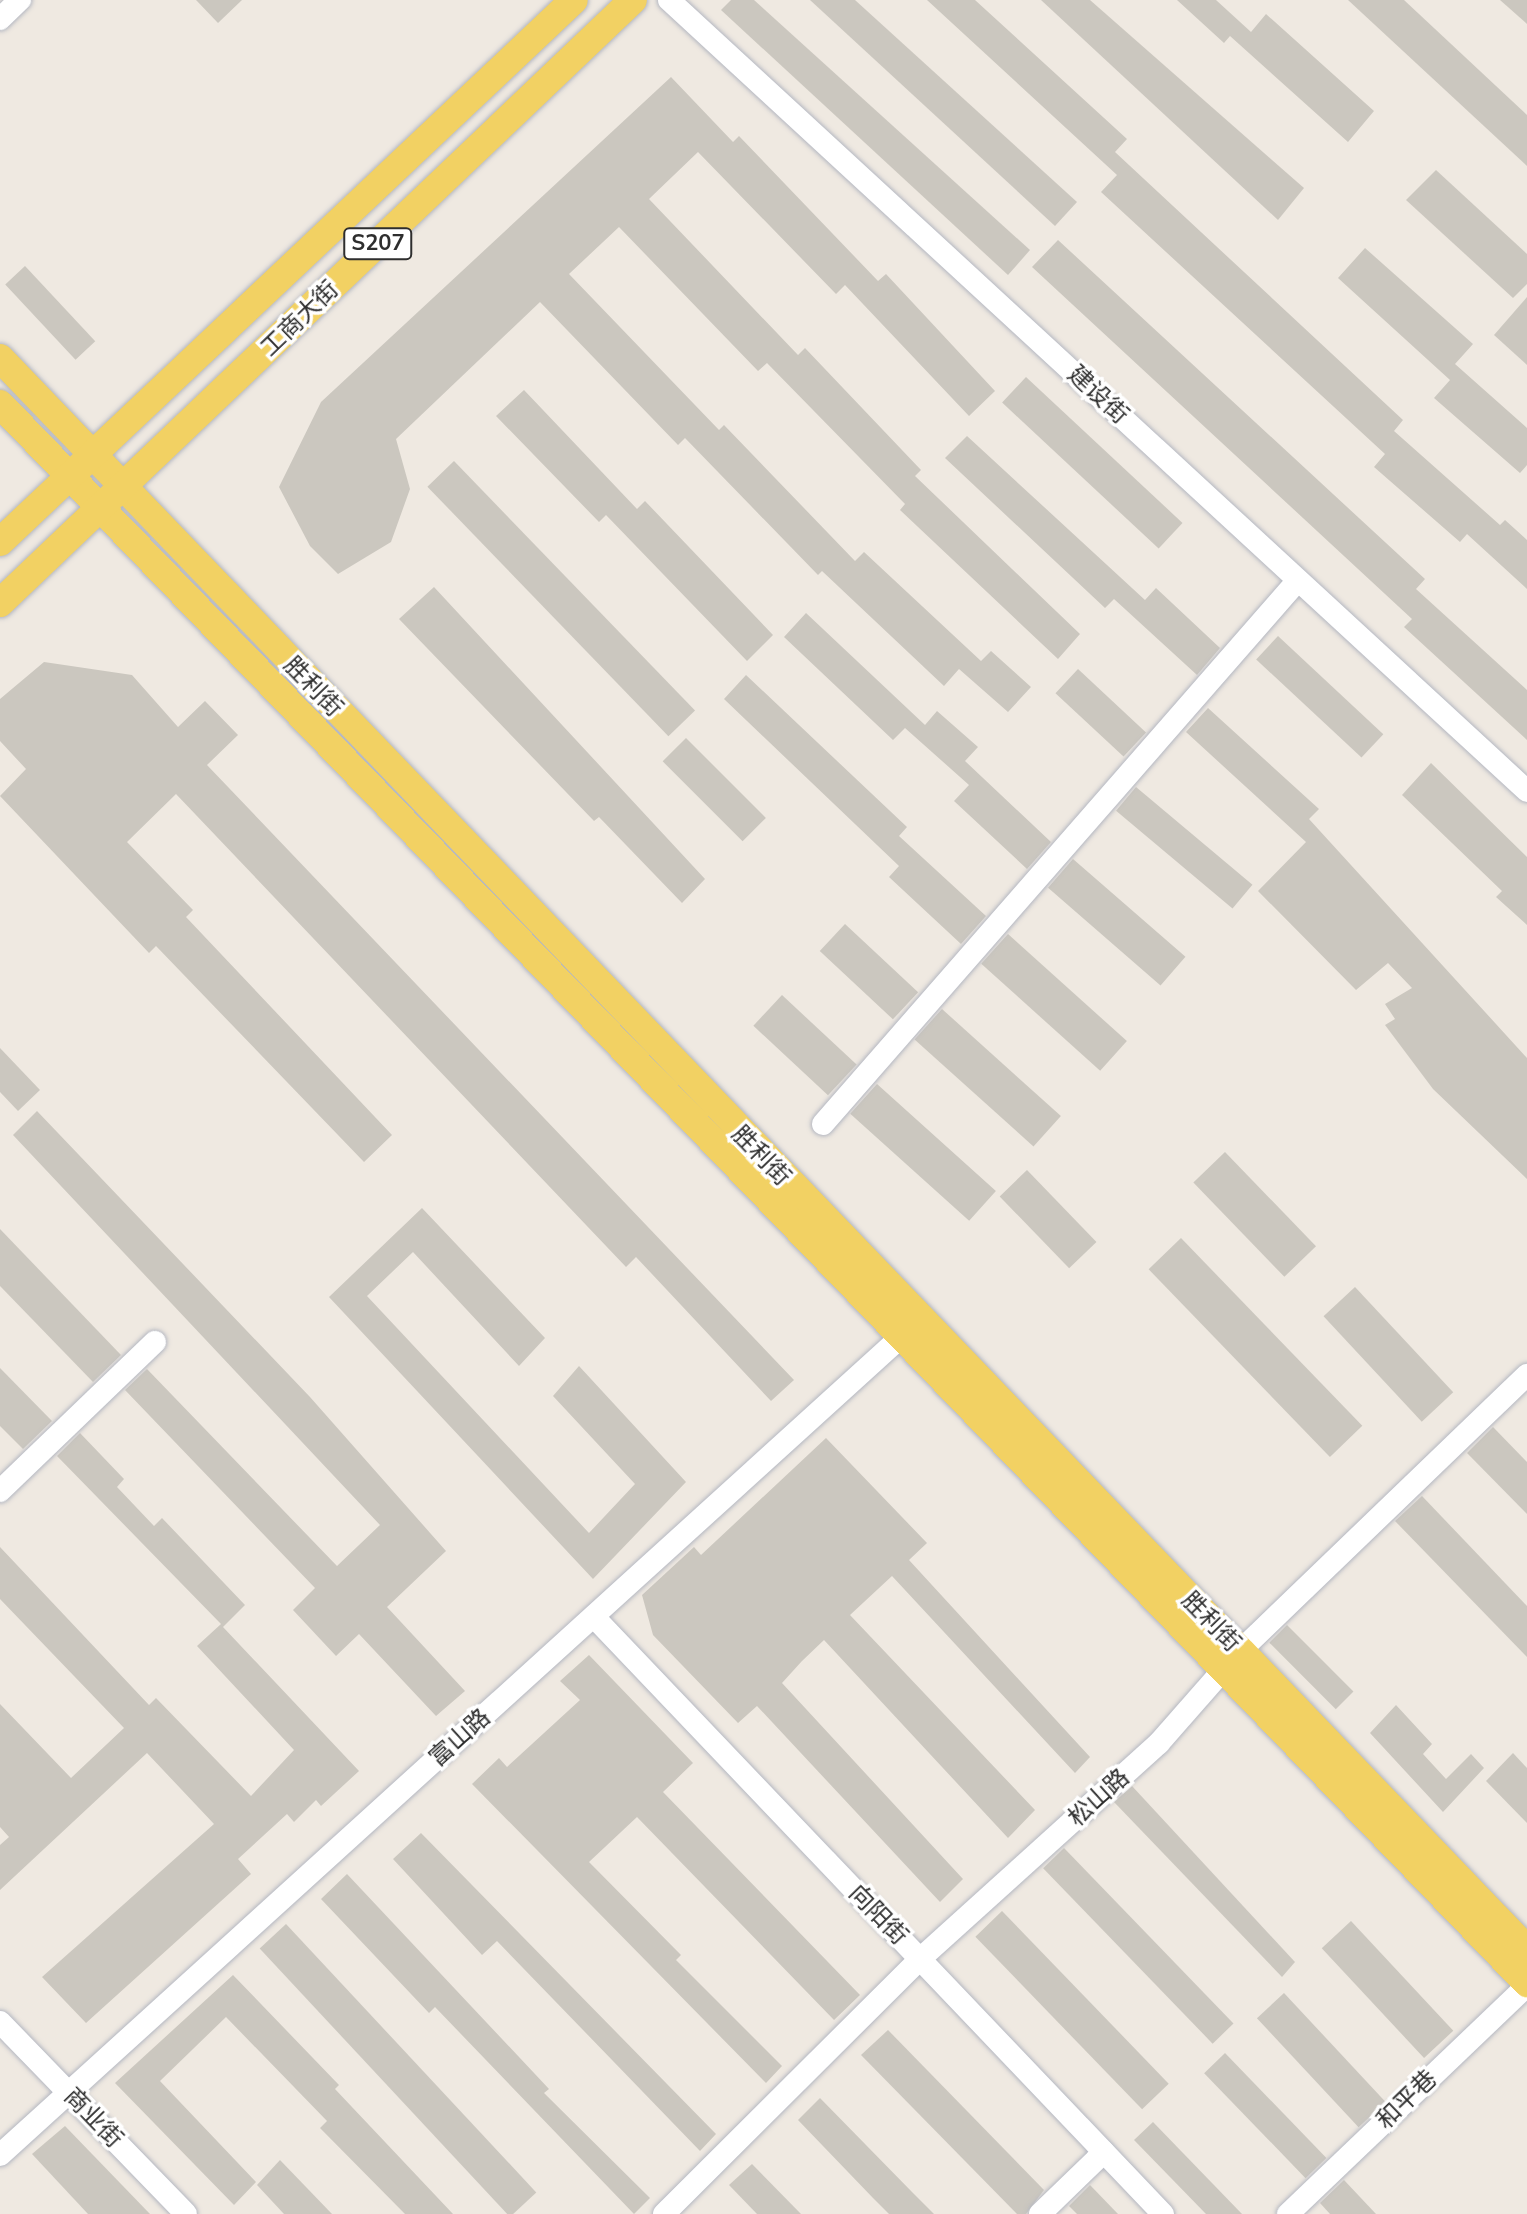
<!DOCTYPE html>
<meta charset="utf-8">
<style>
body{margin:0}
#map{position:relative;width:1527px;height:2214px;overflow:hidden;background:#efe9e1;font-family:"Nunito Sans","Noto Sans SC",sans-serif}
div>[style]{position:absolute}
.building>*{inset:0;background:#cbc7bf;transform-origin:0 0}
.roads{filter:drop-shadow(0 0 2px #b4b7c1) drop-shadow(0 0 2px #b4b7c1)}
.minor>*{height:22px;margin:-11px;padding:0 11px;transform-origin:11px;border-radius:11px;background:#fff}
.major>*{height:28px;margin:-14px;padding:0 14px;transform-origin:14px;border-radius:14px;background:#f2d163}
span{translate:-50% -50%;white-space:nowrap;text-align:center;line-height:1.15;-webkit-text-stroke:7px #fff;paint-order:stroke}
.shield-label span{padding:2px 6px;background:#fff;border:2px solid;border-radius:6px;-webkit-text-stroke-width:0}
.shield-label{font-size:22px;color:#2e2e2e;font-weight:700}
.street-label{font-size:24px;color:#2e2e2e}
</style>
<div id="map">
<div class="building">
<div style="clip-path:polygon(196px 0,242px 0,218px 23px)"></div>
<div style="clip-path:polygon(731px 0,754px 0,1030px 250px,1008px 275px,721px 10px)"></div>
<div style="clip-path:polygon(810px 0,855px 0,1077px 202px,1055px 226px)"></div>
<div style="clip-path:polygon(927px 0,975px 0,1127px 139px,1115px 152px,1403px 420px,1394px 431px,1500px 525px,1505px 520px,1527px 540px,1527px 589px,1467px 534px,1460px 542px,1374px 467px,1385px 454px,1101px 192px,1117px 175px)"></div>
<div style="clip-path:polygon(1041px 0,1090px 0,1304px 188px,1278px 220px)"></div>
<div style="clip-path:polygon(1177px 0,1216px 0,1251px 32px,1266px 14px,1374px 111px,1348px 142px,1230px 36px,1224px 43px)"></div>
<div style="clip-path:polygon(1348px 0,1404px 0,1527px 115px,1527px 166px)"></div>
<div style="clip-path:polygon(1500px 0,1527px 0,1527px 24px)"></div>
<div style="clip-path:polygon(671px 77px,733px 142px,739px 136px,878px 281px,886px 274px,995px 391px,969px 416px,845px 285px,836px 294px,698px 152px,649px 199px,798px 355px,805px 348px,921px 470px,915px 476px,1080px 634px,1058px 659px,900px 510px,905px 504px,767px 363px,758px 371px,619px 227px,569px 274px,719px 430px,724px 425px,855px 561px,864px 552px,981px 661px,991px 651px,1031px 687px,1008px 712px,959px 669px,944px 686px,822px 571px,818px 575px,685px 438px,678px 445px,540px 302px,396px 439px,410px 489px,391px 542px,338px 574px,310px 546px,279px 487px,321px 402px)"></div>
<div style="clip-path:polygon(1436px 170px,1527px 254px,1527px 284px,1513px 298px,1406px 200px)"></div>
<div style="clip-path:polygon(1058px 240px,1425px 579px,1416px 589px,1527px 690px,1527px 740px,1404px 627px,1412px 619px,1032px 267px)"></div>
<div style="clip-path:polygon(1365px 248px,1473px 344px,1455px 364px,1527px 428px,1527px 465px,1520px 473px,1434px 398px,1450px 380px,1338px 278px)"></div>
<div style="left:25px;top:266px;width:103px;height:27px;rotate:47deg"></div>
<div style="clip-path:polygon(1527px 297px,1527px 365px,1494px 335px)"></div>
<div style="left:1026px;top:377px;width:214px;height:35px;rotate:43deg"></div>
<div style="clip-path:polygon(524px 390px,637px 509px,645px 501px,773px 635px,747px 661px,606px 515px,599px 522px,496px 416px)"></div>
<div style="clip-path:polygon(967px 436px,1145px 600px,1156px 588px,1220px 648px,1197px 675px,1114px 599px,1105px 608px,945px 458px)"></div>
<div style="left:454px;top:461px;width:347px;height:37px;rotate:46deg"></div>
<div style="clip-path:polygon(434px 587px,705px 879px,682px 903px,599px 817px,594px 821px,399px 619px)"></div>
<div style="clip-path:polygon(806px 613px,925px 725px,937px 711px,978px 747px,965px 761px,1051px 842px,1027px 869px,954px 801px,969px 785px,905px 728px,893px 740px,784px 637px)"></div>
<div style="left:1278px;top:636px;width:144px;height:32px;rotate:43deg"></div>
<div style="clip-path:polygon(44px 662px,132px 675px,178px 727px,205px 701px,238px 735px,207px 765px,794px 1380px,771px 1401px,636px 1257px,626px 1267px,176px 794px,127px 842px,193px 910px,186px 917px,392px 1135px,364px 1162px,156px 946px,149px 953px,0 796px,26px 769px,0 741px,0 699px)"></div>
<div style="left:1078px;top:669px;width:93px;height:33px;rotate:43deg"></div>
<div style="clip-path:polygon(746px 675px,907px 827px,899px 836px,986px 916px,961px 944px,889px 877px,899px 866px,724px 699px)"></div>
<div style="clip-path:polygon(1208px 708px,1319px 809px,1309px 819px,1527px 1058px,1527px 1179px,1433px 1089px,1385px 1025px,1395px 1019px,1385px 1004px,1412px 988px,1388px 963px,1356px 990px,1258px 891px,1306px 842px,1186px 732px)"></div>
<div style="left:686px;top:738px;width:113px;height:33px;rotate:45deg"></div>
<div style="clip-path:polygon(1431px 763px,1527px 857px,1527px 925px,1496px 897px,1502px 891px,1402px 795px)"></div>
<div style="left:1136px;top:787px;width:152px;height:31px;rotate:40deg"></div>
<div style="left:1073px;top:859px;width:149px;height:38px;rotate:41deg"></div>
<div style="left:845px;top:924px;width:100px;height:37px;rotate:43deg"></div>
<div style="left:1008px;top:934px;width:160px;height:40px;rotate:42deg"></div>
<div style="left:782px;top:995px;width:102px;height:42px;rotate:43deg"></div>
<div style="left:942px;top:1009px;width:160px;height:41px;rotate:42deg"></div>
<div style="clip-path:polygon(0 1048px,40px 1090px,18px 1111px,0 1092px)"></div>
<div style="left:877px;top:1084px;width:160px;height:40px;rotate:42deg"></div>
<div style="clip-path:polygon(37px 1111px,310px 1397px,446px 1551px,387px 1607px,465px 1691px,436px 1716px,359px 1634px,336px 1656px,293px 1610px,315px 1588px,125px 1390px,147px 1369px,337px 1566px,380px 1525px,13px 1135px)"></div>
<div style="left:1225px;top:1152px;width:131px;height:44px;rotate:46deg"></div>
<div style="left:1027px;top:1170px;width:100px;height:38px;rotate:46deg"></div>
<div style="clip-path:polygon(422px 1208px,545px 1338px,519px 1366px,413px 1252px,367px 1296px,589px 1533px,635px 1484px,553px 1396px,579px 1366px,686px 1482px,593px 1579px,329px 1297px)"></div>
<div style="clip-path:polygon(0 1229px,121px 1355px,93px 1382px,0 1286px)"></div>
<div style="left:1181px;top:1238px;width:261px;height:45px;rotate:46deg"></div>
<div style="left:1355px;top:1287px;width:144px;height:43px;rotate:47deg"></div>
<div style="clip-path:polygon(0 1368px,52px 1421px,23px 1449px,0 1426px)"></div>
<div style="clip-path:polygon(1493px 1427px,1527px 1462px,1527px 1514px,1467px 1453px)"></div>
<div style="clip-path:polygon(80px 1433px,124px 1479px,117px 1487px,154px 1526px,162px 1518px,245px 1605px,223px 1627px,359px 1771px,321px 1806px,316px 1800px,294px 1822px,287px 1814px,238px 1859px,251px 1874px,86px 2023px,42px 1977px,214px 1824px,147px 1753px,0 1890px,0 1845px,9px 1837px,0 1827px,0 1704px,71px 1778px,124px 1728px,0 1599px,0 1547px,149px 1705px,156px 1698px,251px 1796px,294px 1750px,197px 1646px,221px 1624px,57px 1456px)"></div>
<div style="clip-path:polygon(826px 1438px,927px 1543px,909px 1560px,1090px 1757px,1075px 1773px,892px 1576px,850px 1615px,1035px 1810px,1008px 1838px,824px 1640px,802px 1661px,782px 1683px,963px 1879px,940px 1902px,757px 1706px,738px 1723px,653px 1635px,642px 1595px,694px 1547px,701px 1555px)"></div>
<div style="clip-path:polygon(1422px 1496px,1527px 1606px,1527px 1657px,1395px 1521px)"></div>
<div style="left:1287px;top:1625px;width:94px;height:25px;rotate:45deg"></div>
<div style="clip-path:polygon(589px 1655px,693px 1763px,663px 1792px,860px 1995px,834px 2020px,637px 1817px,589px 1862px,681px 1955px,676px 1960px,782px 2066px,766px 2083px,472px 1784px,499px 1758px,507px 1767px,580px 1700px,560px 1681px)"></div>
<div style="clip-path:polygon(1396px 1705px,1432px 1744px,1423px 1754px,1446px 1779px,1471px 1754px,1484px 1768px,1443px 1812px,1370px 1733px)"></div>
<div style="clip-path:polygon(1513px 1753px,1527px 1768px,1527px 1823px,1486px 1781px)"></div>
<div style="clip-path:polygon(1132px 1786px,1295px 1962px,1282px 1977px,1114px 1802px)"></div>
<div style="clip-path:polygon(421px 1833px,716px 2134px,700px 2151px,497px 1941px,482px 1955px,393px 1859px)"></div>
<div style="left:1064px;top:1848px;width:244px;height:29px;rotate:46deg"></div>
<div style="clip-path:polygon(347px 1874px,549px 2089px,544px 2093px,650px 2198px,634px 2214px,435px 2007px,429px 2013px,321px 1899px)"></div>
<div style="left:1002px;top:1911px;width:240px;height:37px;rotate:46deg"></div>
<div style="left:1351px;top:1921px;width:150px;height:40px;rotate:47deg"></div>
<div style="left:286px;top:1924px;width:367px;height:36px;rotate:47deg"></div>
<div style="clip-path:polygon(233px 1975px,339px 2085px,335px 2089px,453px 2214px,405px 2214px,320px 2128px,327px 2121px,226px 2017px,160px 2081px,256px 2182px,234px 2205px,115px 2083px)"></div>
<div style="left:1284px;top:1993px;width:149px;height:37px;rotate:47deg"></div>
<div style="clip-path:polygon(888px 2030px,1044px 2190px,1026px 2214px,1017px 2214px,861px 2055px)"></div>
<div style="left:1225px;top:2053px;width:146px;height:29px;rotate:46deg"></div>
<div style="clip-path:polygon(820px 2098px,912px 2192px,934px 2214px,889px 2214px,873px 2198px,798px 2120px)"></div>
<div style="clip-path:polygon(1153px 2122px,1242px 2214px,1206px 2214px,1134px 2140px)"></div>
<div style="clip-path:polygon(65px 2126px,150px 2214px,88px 2214px,32px 2154px)"></div>
<div style="clip-path:polygon(280px 2160px,332px 2214px,284px 2214px,257px 2185px)"></div>
<div style="clip-path:polygon(752px 2164px,801px 2214px,757px 2214px,729px 2185px)"></div>
<div style="clip-path:polygon(1344px 2180px,1376px 2214px,1330px 2214px,1320px 2203px)"></div>
<div style="clip-path:polygon(1090px 2185px,1118px 2214px,1077px 2214px,1069px 2206px)"></div>
</div>
<div class="roads">
<div class="minor">
<div style="left:669px;top:0;width:1167px;rotate:42.67deg"></div>
<div style="left:0;top:19px;width:28px;rotate:-44deg"></div>
<div style="left:823px;top:1124px;width:722px;rotate:-48.87deg"></div>
<div style="left:0;top:1491px;width:215px;rotate:-43.9deg"></div>
<div style="left:594px;top:1617px;width:825px;rotate:46.38deg"></div>
<div style="left:0;top:2022px;width:267px;rotate:45.9deg"></div>
<div style="left:0;top:2155px;width:1232px;rotate:-42.24deg"></div>
<div style="left:664px;top:2214px;width:361px;rotate:-44.9deg"></div>
<div style="left:920px;top:1959px;width:322px;rotate:-42.1deg"></div>
<div style="left:1159px;top:1743px;width:121px;rotate:-48.7deg"></div>
<div style="left:1239px;top:1652px;width:400px;rotate:-43.9deg"></div>
<div style="left:1040px;top:2214px;width:89px;rotate:-44.1deg"></div>
<div style="left:1288px;top:2214px;width:330px;rotate:-43.7deg"></div>
</div>
<div class="major">
<div style="left:0;top:358px;width:2205px;rotate:46.18deg"></div>
<div style="left:0;top:404px;width:2197px;rotate:45.96deg"></div>
<div style="left:0;top:542px;width:789px;rotate:-43.36deg"></div>
<div style="left:0;top:603px;width:874px;rotate:-43.61deg"></div>
</div>
</div>
<div class="shield-label">
<span style="left:378px;top:244px">S207</span>
</div>
<div class="street-label">
<span style="left:300px;top:319px;rotate:-44deg">工商大街</span>
<span style="left:1098px;top:395px;rotate:43deg">建设街</span>
<span style="left:313px;top:687px;rotate:46deg">胜利街</span>
<span style="left:761px;top:1156px;rotate:46deg">胜利街</span>
<span style="left:1211px;top:1622px;rotate:46deg">胜利街</span>
<span style="left:460px;top:1738px;rotate:-42deg">富山路</span>
<span style="left:1099px;top:1798px;rotate:-42deg">松山路</span>
<span style="left:878px;top:1915px;rotate:46deg">向阳街</span>
<span style="left:1407px;top:2100px;rotate:-44deg">和平巷</span>
<span style="left:93px;top:2118px;rotate:46deg">商业街</span>
</div>
</div>
